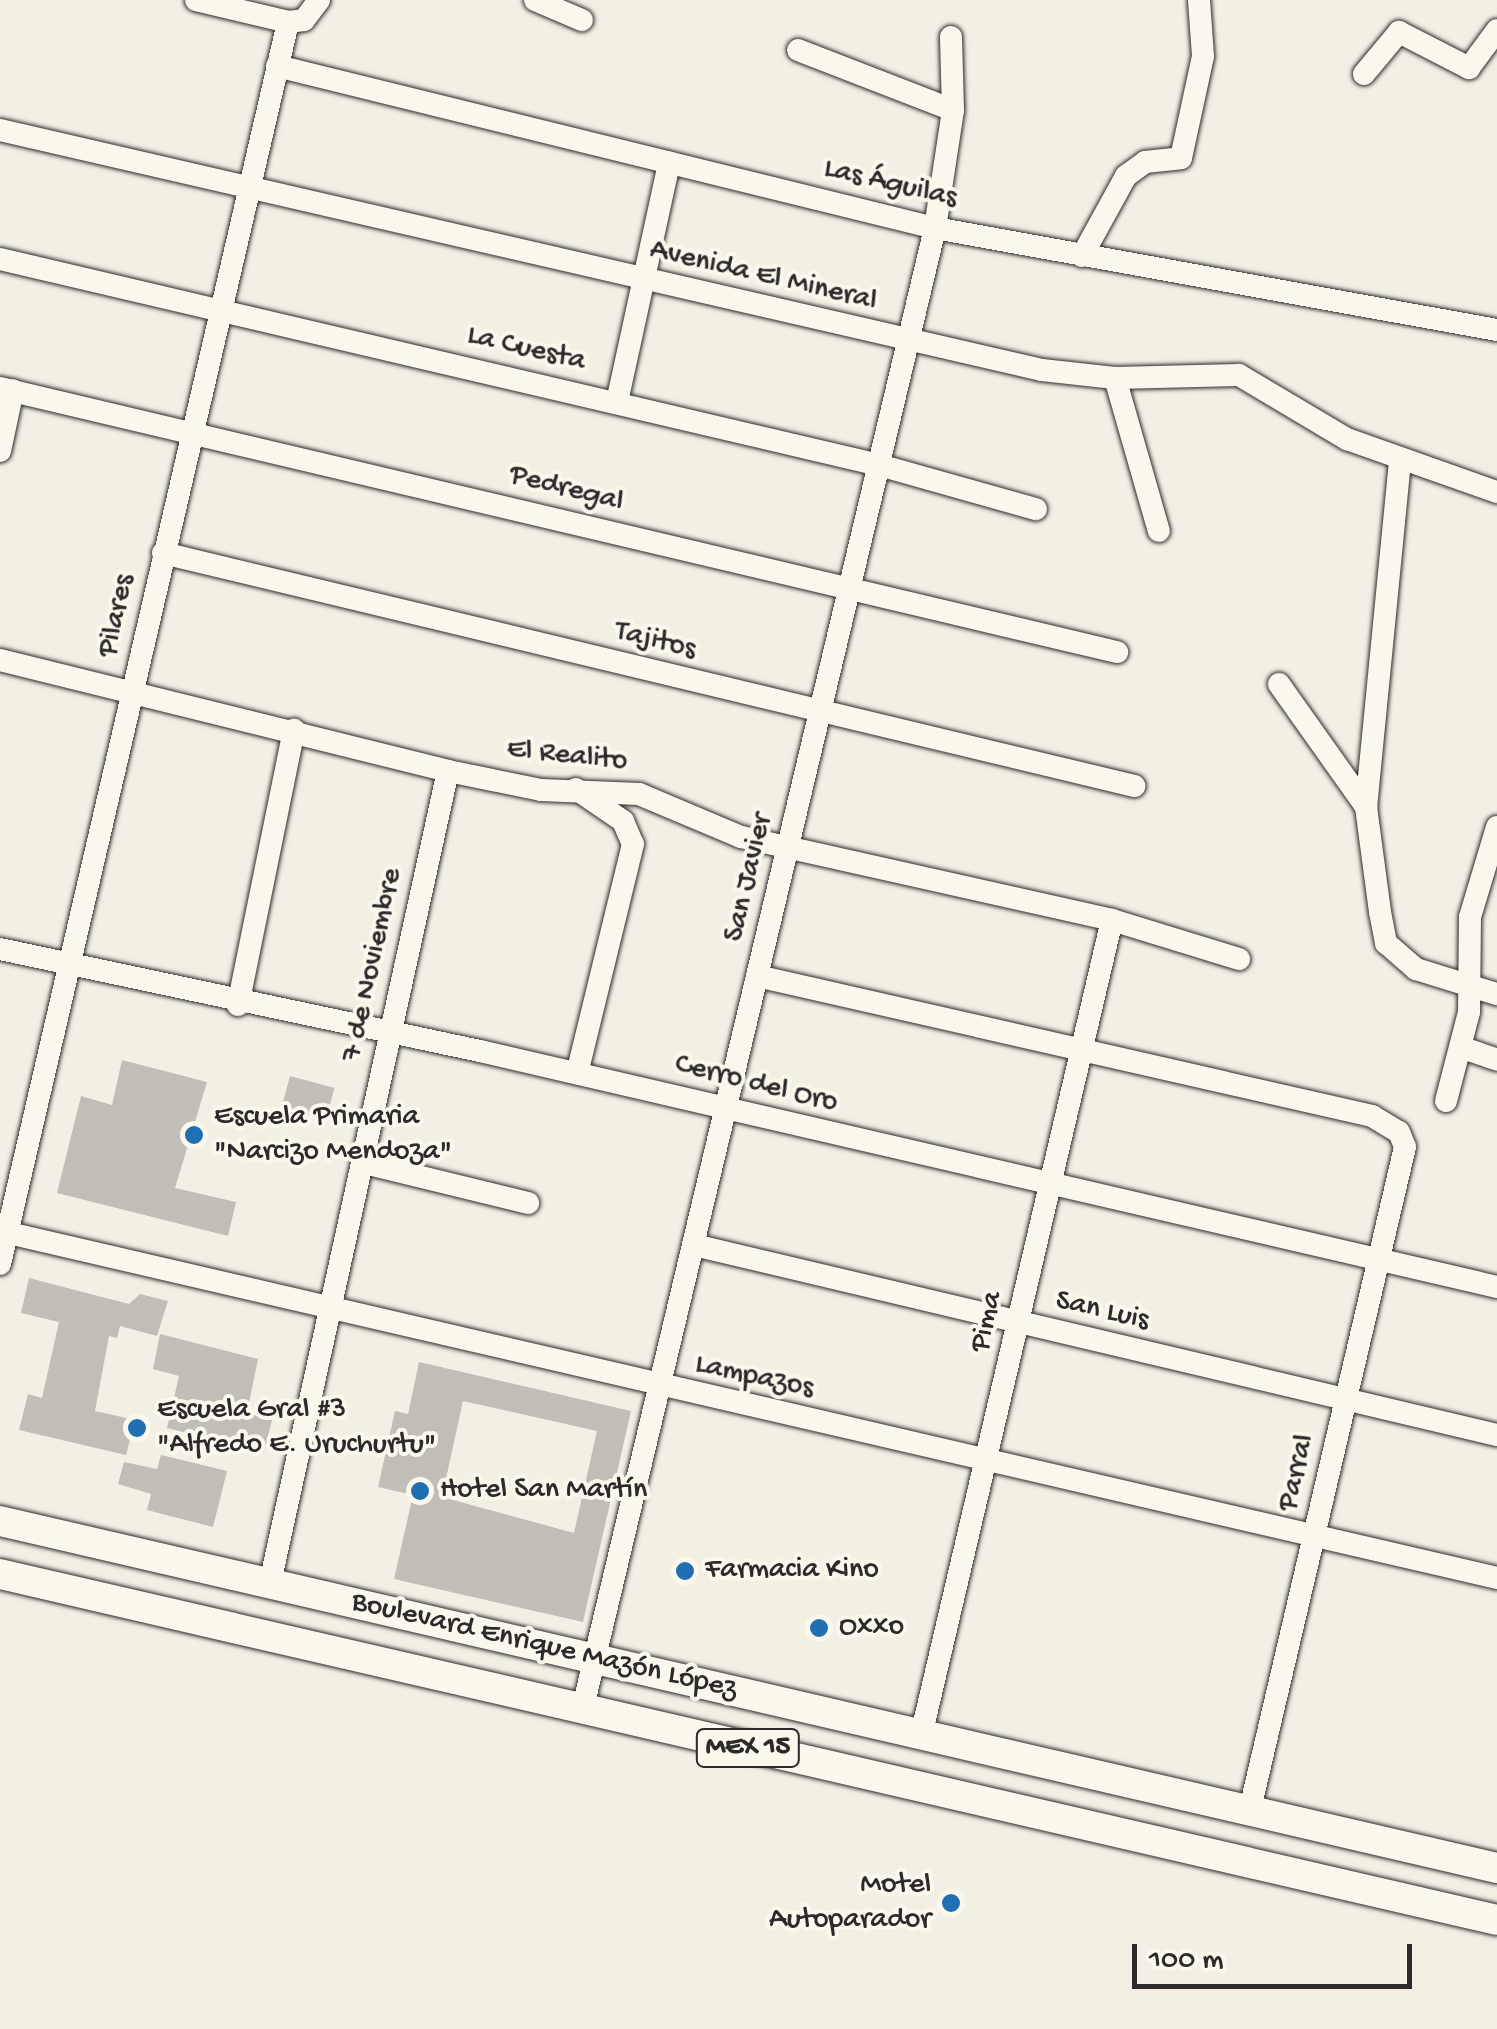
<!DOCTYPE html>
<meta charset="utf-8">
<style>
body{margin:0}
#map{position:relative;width:1497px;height:2029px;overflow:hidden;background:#f3efe4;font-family:"Gochi Hand",sans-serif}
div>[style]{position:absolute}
.building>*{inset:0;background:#c0beb6;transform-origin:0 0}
.roads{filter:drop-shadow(0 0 2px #2b2b2b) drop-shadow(0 0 2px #2b2b2b)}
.minor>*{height:22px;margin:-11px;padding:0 11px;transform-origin:11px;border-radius:11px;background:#fbf7ec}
.major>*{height:30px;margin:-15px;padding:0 15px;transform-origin:15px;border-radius:15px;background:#fbf7ec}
.dots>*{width:28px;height:28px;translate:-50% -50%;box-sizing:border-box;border:5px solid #fbf7ec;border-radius:50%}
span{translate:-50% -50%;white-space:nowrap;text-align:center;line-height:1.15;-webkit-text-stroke:8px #fbf7ec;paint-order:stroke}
.shield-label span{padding:2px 8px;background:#fbf7ec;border:2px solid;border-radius:8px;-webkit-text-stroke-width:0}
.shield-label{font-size:28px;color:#2b2b2b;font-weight:700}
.street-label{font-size:30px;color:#2b2b2b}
.poi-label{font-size:30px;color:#2b2b2b}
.left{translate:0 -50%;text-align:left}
.right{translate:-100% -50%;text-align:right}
.scale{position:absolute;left:1132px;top:1944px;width:280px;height:45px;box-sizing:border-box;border:5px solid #2b2b2b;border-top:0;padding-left:12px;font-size:30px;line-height:35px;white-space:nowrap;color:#2b2b2b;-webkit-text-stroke:8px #fbf7ec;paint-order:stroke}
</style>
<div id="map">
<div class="building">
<div style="clip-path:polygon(122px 1060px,207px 1082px,175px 1188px,236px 1202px,228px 1236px,57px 1193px,81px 1096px,112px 1105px)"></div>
<div style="left:290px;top:1076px;width:46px;height:33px;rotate:15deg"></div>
<div style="clip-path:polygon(29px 1278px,129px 1304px,140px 1294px,168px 1301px,157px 1336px,120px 1326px,117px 1338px,109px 1336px,95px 1411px,135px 1420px,126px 1455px,19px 1430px,28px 1394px,42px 1398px,59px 1322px,21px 1313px)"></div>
<div style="clip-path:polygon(160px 1334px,258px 1359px,247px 1413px,272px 1420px,264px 1452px,167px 1428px,179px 1376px,153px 1369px)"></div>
<div style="clip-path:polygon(evenodd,419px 1362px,631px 1411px,583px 1622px,394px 1579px,413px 1495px,378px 1487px,395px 1411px,408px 1414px,419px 1362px,463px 1401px,597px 1431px,574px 1533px,442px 1497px,463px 1401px)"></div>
<div style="clip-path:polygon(161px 1455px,227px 1471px,213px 1527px,147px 1510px,151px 1494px,118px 1484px,124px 1462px,157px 1469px)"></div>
</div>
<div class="roads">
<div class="minor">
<div style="left:196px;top:0;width:95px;rotate:13.4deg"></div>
<div style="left:535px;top:0;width:51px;rotate:23.1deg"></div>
<div style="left:798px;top:50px;width:166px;rotate:21.2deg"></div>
<div style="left:277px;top:66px;width:678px;rotate:13.83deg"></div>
<div style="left:935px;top:228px;width:571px;rotate:10.29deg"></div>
<div style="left:1364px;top:74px;width:55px;rotate:-50.2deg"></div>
<div style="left:1399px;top:32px;width:79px;rotate:27.2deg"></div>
<div style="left:1469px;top:68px;width:47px;rotate:-53.6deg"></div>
<div style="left:0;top:130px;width:1069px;rotate:12.97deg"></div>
<div style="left:1042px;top:370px;width:73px;rotate:6.3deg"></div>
<div style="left:1115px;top:378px;width:124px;rotate:-1.4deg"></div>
<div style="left:1239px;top:375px;width:126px;rotate:30.7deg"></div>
<div style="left:1347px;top:439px;width:159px;rotate:19.5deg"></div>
<div style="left:1082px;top:256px;width:91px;rotate:-61.2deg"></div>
<div style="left:1126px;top:176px;width:24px;rotate:-36deg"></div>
<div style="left:1145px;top:162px;width:36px;rotate:-6deg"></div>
<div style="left:1181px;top:158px;width:104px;rotate:-77.8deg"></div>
<div style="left:1203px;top:56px;width:56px;rotate:-94.1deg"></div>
<div style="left:0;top:259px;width:903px;rotate:13.19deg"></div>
<div style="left:879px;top:465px;width:163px;rotate:15.7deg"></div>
<div style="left:1115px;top:378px;width:159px;rotate:74deg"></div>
<div style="left:0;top:388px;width:1148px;rotate:13.3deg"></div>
<div style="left:617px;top:402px;width:245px;rotate:-77.7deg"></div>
<div style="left:0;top:451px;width:62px;rotate:-78deg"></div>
<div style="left:1400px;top:461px;width:348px;rotate:95.6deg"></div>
<div style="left:1366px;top:807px;width:106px;rotate:82.4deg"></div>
<div style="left:1380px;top:912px;width:32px;rotate:79deg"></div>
<div style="left:1386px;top:943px;width:40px;rotate:41deg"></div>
<div style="left:1416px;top:969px;width:85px;rotate:17.2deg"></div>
<div style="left:163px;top:553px;width:999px;rotate:13.49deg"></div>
<div style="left:0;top:660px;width:462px;rotate:13.9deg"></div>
<div style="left:448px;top:771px;width:95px;rotate:11.5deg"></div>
<div style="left:541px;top:790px;width:98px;rotate:2.3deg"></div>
<div style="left:639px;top:794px;width:111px;rotate:22.9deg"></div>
<div style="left:741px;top:837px;width:380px;rotate:12.6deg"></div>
<div style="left:1112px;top:920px;width:133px;rotate:17.1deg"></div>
<div style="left:1279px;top:684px;width:151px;rotate:54.7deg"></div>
<div style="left:576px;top:789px;width:57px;rotate:34.2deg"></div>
<div style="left:623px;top:821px;width:25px;rotate:67deg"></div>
<div style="left:633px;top:844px;width:236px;rotate:103.7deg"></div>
<div style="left:0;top:949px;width:491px;rotate:12deg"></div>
<div style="left:480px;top:1051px;width:1044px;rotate:13.06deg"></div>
<div style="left:757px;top:976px;width:631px;rotate:12.82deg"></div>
<div style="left:1372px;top:1116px;width:31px;rotate:31deg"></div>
<div style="left:1399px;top:1132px;width:16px;rotate:68deg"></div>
<div style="left:1405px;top:1147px;width:684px;rotate:103.18deg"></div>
<div style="left:238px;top:1005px;width:281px;rotate:-78.5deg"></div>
<div style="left:1463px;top:1048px;width:36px;rotate:19deg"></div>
<div style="left:1446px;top:1101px;width:92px;rotate:-75.5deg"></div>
<div style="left:1469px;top:1012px;width:95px;rotate:-89.4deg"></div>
<div style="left:1470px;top:917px;width:94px;rotate:-73.3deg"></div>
<div style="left:364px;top:1163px;width:169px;rotate:13.7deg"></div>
<div style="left:0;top:1231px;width:1537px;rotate:13.05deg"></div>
<div style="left:694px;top:1245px;width:825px;rotate:13.31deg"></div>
<div style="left:0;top:1264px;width:1275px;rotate:-76.94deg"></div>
<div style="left:288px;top:22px;width:16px;rotate:-7deg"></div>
<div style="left:304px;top:20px;width:25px;rotate:-53deg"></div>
<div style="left:270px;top:1583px;width:831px;rotate:-77.64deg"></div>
<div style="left:583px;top:1707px;width:1520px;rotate:-76.61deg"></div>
<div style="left:935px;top:228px;width:119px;rotate:-81.3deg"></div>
<div style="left:953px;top:110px;width:73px;rotate:-91.6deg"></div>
<div style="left:921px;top:1736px;width:838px;rotate:-76.83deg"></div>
</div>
<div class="major">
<div style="left:0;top:1521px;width:1537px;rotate:13.05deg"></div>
<div style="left:0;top:1574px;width:1536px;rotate:13.01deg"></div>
</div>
</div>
<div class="dots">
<div style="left:194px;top:1135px;background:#1f6fb2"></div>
<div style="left:137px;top:1428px;background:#1f6fb2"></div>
<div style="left:420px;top:1491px;background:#1f6fb2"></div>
<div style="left:685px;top:1571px;background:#1f6fb2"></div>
<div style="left:819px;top:1628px;background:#1f6fb2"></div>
<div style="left:951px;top:1903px;background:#1f6fb2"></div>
</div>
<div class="shield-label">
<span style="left:748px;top:1748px">MEX 15</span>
</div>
<div class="street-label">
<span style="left:890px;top:185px;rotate:13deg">Las Águilas</span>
<span style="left:763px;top:277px;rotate:13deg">Avenida El Mineral</span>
<span style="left:526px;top:350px;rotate:13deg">La Cuesta</span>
<span style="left:566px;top:490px;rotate:14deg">Pedregal</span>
<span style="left:118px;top:616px;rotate:-78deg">Pilares</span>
<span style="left:655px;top:642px;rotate:14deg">Tajitos</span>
<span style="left:567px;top:757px;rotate:6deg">El Realito</span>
<span style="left:750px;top:878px;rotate:-77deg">San Javier</span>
<span style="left:374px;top:965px;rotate:-78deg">7 de Noviembre</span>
<span style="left:756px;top:1085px;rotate:14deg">Cerro del Oro</span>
<span style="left:1102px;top:1312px;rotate:13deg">San Luis</span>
<span style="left:988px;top:1322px;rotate:-77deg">Pima</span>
<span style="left:754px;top:1378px;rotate:12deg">Lampazos</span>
<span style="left:1298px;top:1473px;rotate:-77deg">Parral</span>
<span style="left:544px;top:1647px;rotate:13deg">Boulevard Enrique Mazón López</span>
</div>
<div class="poi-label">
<span class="left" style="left:214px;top:1135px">Escuela Primaria<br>"Narcizo Mendoza"</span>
<span class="left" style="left:157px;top:1428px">Escuela Gral #3<br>"Alfredo E. Uruchurtu"</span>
<span class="left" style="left:440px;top:1491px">Hotel San Martín</span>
<span class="left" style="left:705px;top:1571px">Farmacia Kino</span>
<span class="left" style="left:839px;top:1628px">Oxxo</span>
<span class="right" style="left:931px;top:1903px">Motel<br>Autoparador</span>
</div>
<div class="scale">100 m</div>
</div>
